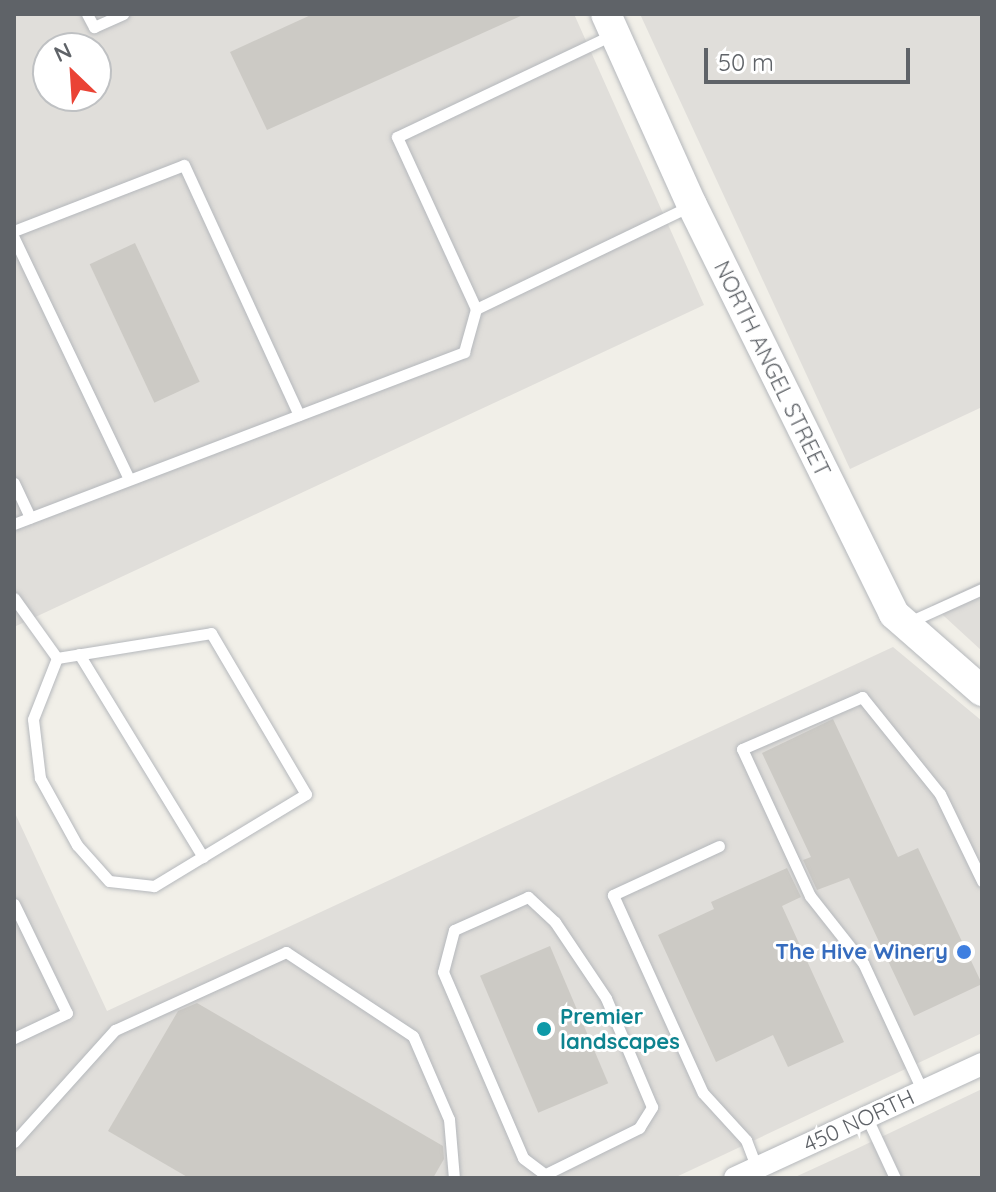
<!DOCTYPE html>
<style>
body{margin:0}
#map{position:relative;width:996px;height:1192px;overflow:hidden;background:#f1efe8;font-family:Quicksand,sans-serif}
div>[style]{position:absolute}
.industrial>*{inset:0;background:#e0deda}
.building>*{inset:0;background:#cccac5;transform-origin:0 0}
.roads{filter:drop-shadow(0 0 2px #b5b8bc) drop-shadow(0 0 2px #b5b8bc)}
.lane>*{height:11px;margin:-5.5px;padding:0 5.5px;transform-origin:5.5px;border-radius:5.5px;background:#fff}
.street>*{height:22px;margin:-11px;padding:0 11px;transform-origin:11px;border-radius:11px;background:#fff}
.secondary>*{height:30px;margin:-15px;padding:0 15px;transform-origin:15px;border-radius:15px;background:#fff}
.dots>*{width:22px;height:22px;translate:-50% -50%;box-sizing:border-box;border:4px solid #fff;border-radius:50%}
span{translate:-50% -50%;white-space:nowrap;text-align:center;line-height:1.15;-webkit-text-stroke:6px #fff;paint-order:stroke}
.street-label{font-size:22px;color:#5f6368}
.shop-label{font-size:22px;color:#366cbe;font-weight:700}
.right{translate:-100% -50%;text-align:right}
.culture-label{font-size:22px;color:#0d838f;font-weight:700}
.left{translate:0 -50%;text-align:left}
.frame{position:absolute;inset:0;border:16px solid #5f6368;pointer-events:none}
.north{position:absolute;left:32px;top:32px;width:80px;height:80px;box-sizing:border-box;background:#fff;border:2px solid #bfc1c3;border-radius:50%;rotate:335deg;font-size:22px;font-weight:700;line-height:32px;text-align:center;color:#5f6368}
.north::after{content:'';display:block;margin:auto;width:28px;height:36px;background:#ea4335;clip-path:polygon(50% 0,100% 100%,50% 72%,0 100%)}
.scale{position:absolute;left:704px;top:48px;width:206px;height:36px;box-sizing:border-box;border:4px solid #5f6368;border-top:0;padding-left:10px;font-size:24px;line-height:28px;white-space:nowrap;color:#5f6368;-webkit-text-stroke:6px #fff;paint-order:stroke}
</style>
<div id="map">
<div class="industrial">
<div style="clip-path:polygon(evenodd,14px 14px,574px 14px,704px 305px,14px 627px,14px 14px,48px 48px,96px 48px,96px 96px,48px 96px,48px 48px)"></div>
<div style="clip-path:polygon(640px 14px,982px 14px,982px 407px,850px 469px)"></div>
<div style="clip-path:polygon(982px 581px,982px 651px,932px 605px)"></div>
<div style="clip-path:polygon(893px 647px,982px 721px,982px 1033px,674px 1178px,14px 1178px,14px 811px,107px 1011px)"></div>
<div style="clip-path:polygon(982px 1089px,982px 1178px,793px 1178px,854px 1150px)"></div>
</div>
<div class="building">
<div style="clip-path:polygon(313px 14px,525px 14px,267px 130px,230px 52px)"></div>
<div style="left:135px;top:243px;width:153px;height:50px;rotate:65deg"></div>
<div style="clip-path:polygon(833px 719px,898px 857px,918px 848px,982px 984px,914px 1016px,849px 878px,817px 890px,803px 860px,811px 857px,762px 753px)"></div>
<div style="clip-path:polygon(787px 868px,801px 897px,782px 906px,844px 1042px,788px 1067px,773px 1035px,716px 1062px,658px 935px,714px 909px,711px 902px)"></div>
<div style="left:550px;top:946px;width:149px;height:76px;rotate:67deg"></div>
<div style="clip-path:polygon(197px 1003px,443px 1146px,444px 1159px,433px 1178px,189px 1178px,108px 1131px,178px 1011px)"></div>
</div>
<div class="roads">
<div class="lane">
<div style="left:87px;top:14px;width:15px;rotate:62deg"></div>
<div style="left:94px;top:27px;width:32px;rotate:-24deg"></div>
<div style="left:614px;top:34px;width:240px;rotate:154.6deg"></div>
<div style="left:397px;top:137px;width:189px;rotate:65.3deg"></div>
<div style="left:476px;top:309px;width:237px;rotate:-25.7deg"></div>
<div style="left:14px;top:231px;width:182px;rotate:-21.2deg"></div>
<div style="left:184px;top:165px;width:275px;rotate:65.3deg"></div>
<div style="left:14px;top:238px;width:267px;rotate:64.5deg"></div>
<div style="left:14px;top:483px;width:38px;rotate:65deg"></div>
<div style="left:14px;top:524px;width:482px;rotate:-20.9deg"></div>
<div style="left:464px;top:352px;width:45px;rotate:-74.4deg"></div>
<div style="left:14px;top:598px;width:74px;rotate:54.4deg"></div>
<div style="left:909px;top:622px;width:80px;rotate:-24.3deg"></div>
<div style="left:211px;top:633px;width:187px;rotate:59.5deg"></div>
<div style="left:306px;top:794px;width:178px;rotate:148.8deg"></div>
<div style="left:154px;top:886px;width:45px;rotate:-173.7deg"></div>
<div style="left:109px;top:881px;width:48px;rotate:-131.6deg"></div>
<div style="left:77px;top:845px;width:77px;rotate:-118.9deg"></div>
<div style="left:40px;top:778px;width:59px;rotate:-96.8deg"></div>
<div style="left:33px;top:719px;width:66px;rotate:-68.5deg"></div>
<div style="left:57px;top:658px;width:156px;rotate:-9.2deg"></div>
<div style="left:79px;top:654px;width:238px;rotate:58.6deg"></div>
<div style="left:719px;top:846px;width:117px;rotate:155.2deg"></div>
<div style="left:613px;top:895px;width:217px;rotate:65.6deg"></div>
<div style="left:703px;top:1093px;width:64px;rotate:47.5deg"></div>
<div style="left:746px;top:1140px;width:30px;rotate:69deg"></div>
<div style="left:14px;top:904px;width:121px;rotate:64.1deg"></div>
<div style="left:67px;top:1013px;width:59px;rotate:154.7deg"></div>
<div style="left:923px;top:1092px;width:142px;rotate:-114.9deg"></div>
<div style="left:863px;top:963px;width:85px;rotate:-128.3deg"></div>
<div style="left:810px;top:896px;width:162px;rotate:-114.8deg"></div>
<div style="left:742px;top:749px;width:131px;rotate:-23.4deg"></div>
<div style="left:862px;top:697px;width:124px;rotate:51.2deg"></div>
<div style="left:940px;top:794px;width:97px;rotate:64.2deg"></div>
<div style="left:867px;top:1118px;width:66px;rotate:65deg"></div>
<div style="left:14px;top:1142px;width:151px;rotate:-48deg"></div>
<div style="left:115px;top:1030px;width:188px;rotate:-24.5deg"></div>
<div style="left:286px;top:952px;width:152px;rotate:33.5deg"></div>
<div style="left:413px;top:1036px;width:90px;rotate:66.6deg"></div>
<div style="left:449px;top:1119px;width:59px;rotate:85.2deg"></div>
<div style="left:548px;top:1173px;width:102px;rotate:-26.3deg"></div>
<div style="left:639px;top:1128px;width:25px;rotate:-58deg"></div>
<div style="left:652px;top:1107px;width:118px;rotate:-112.9deg"></div>
<div style="left:606px;top:998px;width:92px;rotate:-123.9deg"></div>
<div style="left:555px;top:922px;width:37px;rotate:-137deg"></div>
<div style="left:528px;top:897px;width:81px;rotate:156deg"></div>
<div style="left:454px;top:930px;width:43px;rotate:104.7deg"></div>
<div style="left:443px;top:972px;width:202px;rotate:66.7deg"></div>
<div style="left:523px;top:1158px;width:34px;rotate:37deg"></div>
</div>
<div class="street">
<div style="left:735px;top:1178px;width:272px;rotate:-24.8deg"></div>
</div>
<div class="secondary">
<div style="left:606px;top:14px;width:209px;rotate:65.8deg"></div>
<div style="left:692px;top:205px;width:456px;rotate:63.7deg"></div>
<div style="left:894px;top:614px;width:117px;rotate:41.2deg"></div>
</div>
</div>
<div class="dots">
<div style="left:964px;top:952px;background:#3f7fe0"></div>
<div style="left:544px;top:1029px;background:#0f9aa8"></div>
</div>
<div class="street-label">
<span style="left:772px;top:369px;rotate:64deg">NORTH ANGEL STREET</span>
<span style="left:859px;top:1121px;rotate:-25deg">450 NORTH</span>
</div>
<div class="shop-label">
<span class="right" style="left:948px;top:952px">The Hive Winery</span>
</div>
<div class="culture-label">
<span class="left" style="left:560px;top:1029px">Premier<br>landscapes</span>
</div>
<div class="frame"></div>
<div class="north">N</div>
<div class="scale">50 m</div>
</div>
